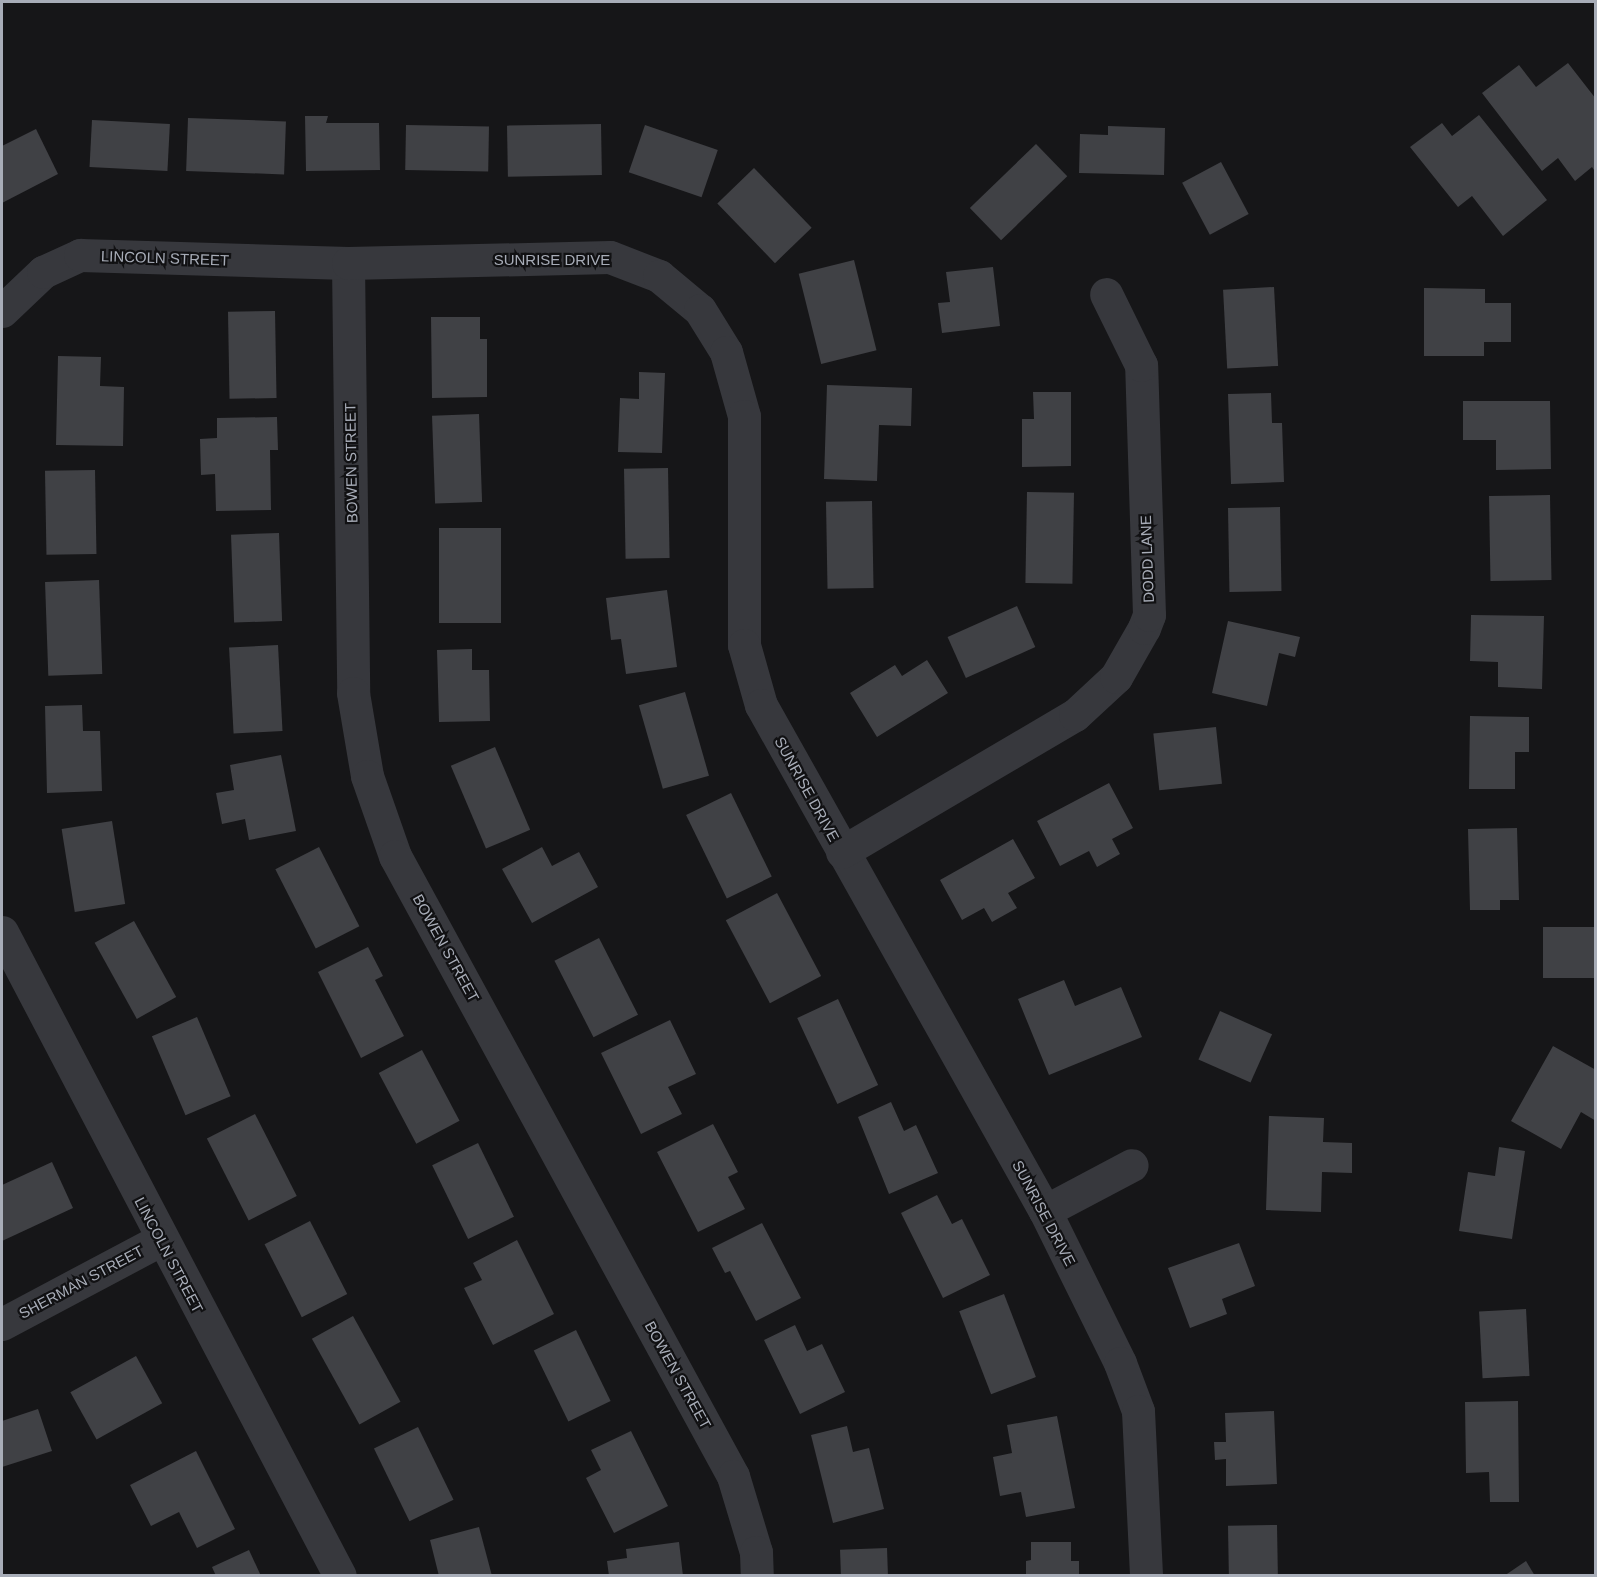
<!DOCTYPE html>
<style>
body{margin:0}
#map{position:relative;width:1597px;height:1577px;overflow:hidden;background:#161618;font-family:Arial,sans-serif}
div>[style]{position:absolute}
.building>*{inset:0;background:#404145;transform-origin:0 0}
.minor>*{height:33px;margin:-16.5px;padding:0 16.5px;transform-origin:16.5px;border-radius:16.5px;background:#37383d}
span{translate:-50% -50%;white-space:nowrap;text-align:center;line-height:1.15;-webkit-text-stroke:4.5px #111113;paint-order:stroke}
.street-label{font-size:15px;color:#a8adb8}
.frame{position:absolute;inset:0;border:3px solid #a8adb8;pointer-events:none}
</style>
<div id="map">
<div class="building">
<div style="clip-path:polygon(1568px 63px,1596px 99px,1596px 173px,1592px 167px,1575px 181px,1558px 158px,1542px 171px,1482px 93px,1519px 65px,1536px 87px)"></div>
<div style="clip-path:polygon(1479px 115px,1547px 200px,1503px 236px,1472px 196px,1458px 207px,1410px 147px,1442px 123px,1452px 136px)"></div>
<div style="clip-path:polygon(305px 116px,328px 116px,326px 123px,379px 123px,380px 170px,306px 171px)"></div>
<div style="left:188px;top:118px;width:98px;height:53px;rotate:2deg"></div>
<div style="left:92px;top:120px;width:78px;height:47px;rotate:3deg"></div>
<div style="left:601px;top:124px;width:51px;height:94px;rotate:89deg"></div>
<div style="left:406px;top:125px;width:83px;height:45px;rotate:1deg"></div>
<div style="left:645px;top:125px;width:77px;height:50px;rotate:19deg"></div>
<div style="clip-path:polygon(1108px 126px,1165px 128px,1164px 175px,1079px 173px,1080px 134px,1108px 135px)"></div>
<div style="clip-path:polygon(36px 129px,58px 174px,2px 203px,2px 146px)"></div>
<div style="left:1036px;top:144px;width:45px;height:92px;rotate:46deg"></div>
<div style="left:1221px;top:162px;width:59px;height:44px;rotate:62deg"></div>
<div style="left:754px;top:168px;width:83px;height:51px;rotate:46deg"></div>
<div style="left:854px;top:260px;width:93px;height:57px;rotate:76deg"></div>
<div style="clip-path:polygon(993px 267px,1000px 326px,942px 333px,938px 303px,950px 302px,946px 272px)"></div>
<div style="left:1274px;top:287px;width:79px;height:51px;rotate:87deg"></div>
<div style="clip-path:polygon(1424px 288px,1485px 289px,1485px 303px,1511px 303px,1511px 342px,1484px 342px,1484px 356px,1424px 356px)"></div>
<div style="left:275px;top:311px;width:87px;height:47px;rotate:89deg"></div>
<div style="clip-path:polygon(431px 317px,480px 317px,480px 339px,487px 339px,487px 397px,432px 398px)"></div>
<div style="clip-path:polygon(58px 356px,101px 357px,100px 386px,124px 387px,123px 446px,56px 445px)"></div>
<div style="clip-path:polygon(639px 372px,665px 373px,662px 453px,618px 452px,620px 398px,639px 399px)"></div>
<div style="clip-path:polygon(827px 385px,912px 388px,911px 426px,879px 425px,877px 481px,824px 479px)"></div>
<div style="clip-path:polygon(1033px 392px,1071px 392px,1071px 466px,1022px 467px,1022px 419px,1034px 419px)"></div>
<div style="clip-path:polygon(1271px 393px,1272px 423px,1282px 423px,1284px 482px,1231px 484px,1228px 394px)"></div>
<div style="clip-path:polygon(1463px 401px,1550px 401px,1551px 469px,1496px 470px,1496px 440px,1463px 440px)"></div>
<div style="left:479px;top:414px;width:88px;height:47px;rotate:88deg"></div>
<div style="clip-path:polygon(277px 417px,278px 450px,270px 450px,271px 510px,216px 511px,215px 474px,201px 475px,200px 439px,217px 438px,217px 418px)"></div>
<div style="left:668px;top:468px;width:90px;height:44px;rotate:89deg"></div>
<div style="left:95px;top:470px;width:84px;height:50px;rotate:89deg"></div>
<div style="left:1027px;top:492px;width:47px;height:91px;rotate:1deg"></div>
<div style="left:1550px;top:495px;width:85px;height:61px;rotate:89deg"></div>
<div style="left:872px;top:501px;width:87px;height:46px;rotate:89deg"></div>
<div style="left:1280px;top:507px;width:84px;height:52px;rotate:89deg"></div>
<div style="left:439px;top:528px;width:62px;height:95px"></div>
<div style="left:279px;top:533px;width:88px;height:48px;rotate:88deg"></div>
<div style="left:99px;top:580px;width:94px;height:54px;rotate:88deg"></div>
<div style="clip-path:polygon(667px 590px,677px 667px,626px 674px,621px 639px,611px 640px,606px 598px)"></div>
<div style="left:1017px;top:606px;width:45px;height:76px;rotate:66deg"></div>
<div style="clip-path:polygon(1471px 615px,1544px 616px,1542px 689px,1498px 687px,1498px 662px,1470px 661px)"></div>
<div style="clip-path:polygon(1228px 621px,1300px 637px,1295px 657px,1279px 653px,1267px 706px,1212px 693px)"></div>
<div style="left:278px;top:645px;width:86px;height:49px;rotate:87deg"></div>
<div style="clip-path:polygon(472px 649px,472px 670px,489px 670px,490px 721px,439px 722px,437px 650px)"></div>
<div style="clip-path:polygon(927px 660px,948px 693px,877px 737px,850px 693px,895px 665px,902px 676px)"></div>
<div style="left:685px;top:692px;width:87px;height:48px;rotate:74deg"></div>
<div style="clip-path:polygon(82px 705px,83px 731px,100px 731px,102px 791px,47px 793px,45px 706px)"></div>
<div style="clip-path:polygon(1470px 716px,1529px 717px,1529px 752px,1515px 752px,1515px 789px,1469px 789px)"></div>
<div style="left:1216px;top:727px;width:57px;height:63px;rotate:84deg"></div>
<div style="left:495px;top:747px;width:90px;height:48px;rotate:67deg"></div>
<div style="clip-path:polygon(281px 755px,296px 831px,249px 840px,245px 819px,222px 824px,216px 793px,234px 790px,230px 765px)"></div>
<div style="clip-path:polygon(1109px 783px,1133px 828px,1112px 839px,1120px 854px,1097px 867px,1089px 851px,1060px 866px,1037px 821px)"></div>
<div style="left:731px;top:793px;width:93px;height:50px;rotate:64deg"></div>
<div style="left:112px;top:821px;width:84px;height:51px;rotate:81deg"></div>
<div style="clip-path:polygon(1517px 828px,1519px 900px,1500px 900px,1500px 910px,1470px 910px,1468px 829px)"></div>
<div style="clip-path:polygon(1013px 839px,1035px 878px,1008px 893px,1017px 908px,992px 922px,984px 908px,962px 920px,940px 880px)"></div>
<div style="left:319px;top:847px;width:89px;height:49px;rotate:63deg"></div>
<div style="clip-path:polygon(542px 847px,552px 866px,579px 852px,598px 887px,532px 923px,502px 869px)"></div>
<div style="left:777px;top:893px;width:94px;height:58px;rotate:62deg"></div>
<div style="left:134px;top:921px;width:87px;height:45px;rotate:61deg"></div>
<div style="left:1596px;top:927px;width:51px;height:53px;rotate:90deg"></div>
<div style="left:599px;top:938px;width:86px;height:50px;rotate:63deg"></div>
<div style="clip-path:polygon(368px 947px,383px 976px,375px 980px,404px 1036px,361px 1058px,318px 972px)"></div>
<div style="clip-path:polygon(1064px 980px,1075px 1006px,1121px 987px,1142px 1037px,1049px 1075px,1018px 999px)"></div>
<div style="left:838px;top:999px;width:95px;height:45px;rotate:65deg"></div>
<div style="left:1220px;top:1011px;width:57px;height:53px;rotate:24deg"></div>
<div style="left:197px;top:1017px;width:86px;height:49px;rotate:67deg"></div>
<div style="clip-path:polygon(670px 1020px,696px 1074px,668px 1087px,682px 1114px,641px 1134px,601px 1053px)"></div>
<div style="clip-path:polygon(1553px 1046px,1596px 1070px,1596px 1121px,1581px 1112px,1561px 1149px,1511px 1121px)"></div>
<div style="left:422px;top:1050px;width:80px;height:49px;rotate:62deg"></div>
<div style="clip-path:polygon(891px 1102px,904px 1131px,916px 1125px,938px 1173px,889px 1194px,858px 1117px)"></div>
<div style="left:255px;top:1114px;width:92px;height:54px;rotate:63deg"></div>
<div style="clip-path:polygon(1269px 1116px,1324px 1118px,1323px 1142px,1352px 1143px,1352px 1173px,1322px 1172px,1321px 1212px,1266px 1210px)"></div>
<div style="clip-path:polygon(713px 1124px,738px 1172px,728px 1177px,745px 1209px,698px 1232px,657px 1152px)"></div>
<div style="left:478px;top:1143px;width:82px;height:51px;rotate:64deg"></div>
<div style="clip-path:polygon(1499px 1147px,1525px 1151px,1512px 1239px,1459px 1231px,1468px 1172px,1495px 1176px)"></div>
<div style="clip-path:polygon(52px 1162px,73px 1208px,2px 1241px,2px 1185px)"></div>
<div style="clip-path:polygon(937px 1195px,952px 1224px,962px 1219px,990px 1275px,943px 1298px,901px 1213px)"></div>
<div style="left:310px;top:1221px;width:82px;height:51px;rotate:63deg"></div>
<div style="clip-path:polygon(762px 1223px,801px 1298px,756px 1321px,730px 1271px,725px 1273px,712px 1248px)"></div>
<div style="clip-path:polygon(517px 1240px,554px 1314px,493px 1345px,464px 1288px,482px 1280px,473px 1263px)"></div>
<div style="clip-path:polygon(1239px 1243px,1255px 1286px,1222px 1299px,1227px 1314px,1190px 1328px,1168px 1268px)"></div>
<div style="left:1004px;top:1294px;width:89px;height:48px;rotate:69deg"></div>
<div style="left:1526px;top:1309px;width:67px;height:47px;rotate:87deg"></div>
<div style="left:353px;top:1316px;width:98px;height:47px;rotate:61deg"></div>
<div style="clip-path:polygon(795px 1325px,807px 1351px,822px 1344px,845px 1392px,800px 1414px,764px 1340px)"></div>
<div style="left:576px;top:1330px;width:79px;height:47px;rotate:64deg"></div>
<div style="left:136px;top:1356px;width:54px;height:75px;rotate:61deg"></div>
<div style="clip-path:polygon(1518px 1401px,1519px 1502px,1490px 1502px,1489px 1472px,1466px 1473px,1465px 1402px)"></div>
<div style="clip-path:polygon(38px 1409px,52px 1451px,2px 1467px,2px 1421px)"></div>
<div style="clip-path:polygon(1274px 1411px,1277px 1484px,1226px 1486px,1226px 1459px,1215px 1460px,1214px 1442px,1226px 1442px,1225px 1413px)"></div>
<div style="clip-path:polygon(1057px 1416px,1075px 1508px,1026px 1517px,1021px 1492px,1000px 1496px,993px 1457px,1012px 1453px,1007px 1425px)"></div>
<div style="clip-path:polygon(847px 1426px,853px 1452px,869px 1448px,884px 1509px,833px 1523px,811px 1435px)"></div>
<div style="left:418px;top:1427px;width:81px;height:49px;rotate:64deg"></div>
<div style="clip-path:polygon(631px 1431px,668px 1506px,614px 1533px,586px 1478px,601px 1470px,591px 1450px)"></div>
<div style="clip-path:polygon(196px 1451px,235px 1529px,197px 1548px,179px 1512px,151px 1526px,130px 1485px)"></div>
<div style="left:1277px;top:1525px;width:51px;height:49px;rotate:89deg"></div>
<div style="clip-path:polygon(479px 1527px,492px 1576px,439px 1576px,430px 1540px)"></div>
<div style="clip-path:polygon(679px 1542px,683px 1576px,609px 1576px,607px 1561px,627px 1558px,626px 1549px)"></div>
<div style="clip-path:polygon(1031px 1542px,1071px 1542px,1071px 1561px,1079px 1561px,1079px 1576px,1026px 1576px,1026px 1561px,1031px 1560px)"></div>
<div style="left:887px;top:1548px;width:28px;height:47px;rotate:88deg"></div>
<div style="clip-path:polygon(249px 1550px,261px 1576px,216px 1576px,212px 1567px)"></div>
<div style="clip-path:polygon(1526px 1561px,1535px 1576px,1504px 1576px)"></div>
</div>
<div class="minor">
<div style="left:348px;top:263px;width:430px;rotate:89.3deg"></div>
<div style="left:353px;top:693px;width:84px;rotate:80.4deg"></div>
<div style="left:367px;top:776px;width:85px;rotate:70.7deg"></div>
<div style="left:395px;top:856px;width:706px;rotate:61.4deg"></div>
<div style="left:733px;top:1476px;width:79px;rotate:73.2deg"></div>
<div style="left:756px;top:1552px;width:24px;rotate:88deg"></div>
<div style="left:2px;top:311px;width:57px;rotate:-43.6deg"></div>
<div style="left:43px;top:272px;width:41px;rotate:-24.7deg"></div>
<div style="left:80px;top:255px;width:268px;rotate:1.7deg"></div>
<div style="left:348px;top:263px;width:262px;rotate:-1.3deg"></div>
<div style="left:610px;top:257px;width:53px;rotate:21.2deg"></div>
<div style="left:659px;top:276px;width:53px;rotate:39.7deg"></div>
<div style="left:700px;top:310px;width:49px;rotate:58.2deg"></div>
<div style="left:726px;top:352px;width:66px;rotate:74.3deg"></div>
<div style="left:744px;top:416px;width:229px;rotate:90deg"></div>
<div style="left:744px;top:645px;width:62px;rotate:74.2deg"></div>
<div style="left:761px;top:705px;width:580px;rotate:60.7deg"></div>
<div style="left:1045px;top:1211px;width:169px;rotate:63.7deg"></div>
<div style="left:1120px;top:1363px;width:51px;rotate:69.4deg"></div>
<div style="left:1138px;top:1411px;width:165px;rotate:87.2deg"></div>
<div style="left:842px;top:852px;width:270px;rotate:-30.5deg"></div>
<div style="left:1075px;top:715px;width:56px;rotate:-42.8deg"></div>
<div style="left:1116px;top:677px;width:56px;rotate:-60.3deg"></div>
<div style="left:1144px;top:628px;width:14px;rotate:-69deg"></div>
<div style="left:1149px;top:615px;width:250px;rotate:-91.8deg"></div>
<div style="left:1141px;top:365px;width:79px;rotate:-116.2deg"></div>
<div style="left:2px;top:932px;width:727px;rotate:62.31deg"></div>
<div style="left:1045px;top:1211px;width:98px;rotate:-27.9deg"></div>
<div style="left:2px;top:1324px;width:179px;rotate:-28deg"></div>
</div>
<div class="street-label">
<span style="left:165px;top:258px;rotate:2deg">LINCOLN STREET</span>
<span style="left:552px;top:260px">SUNRISE DRIVE</span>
<span style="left:351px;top:463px;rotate:-91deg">BOWEN STREET</span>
<span style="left:1147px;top:559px;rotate:-92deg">DODD LANE</span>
<span style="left:807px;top:789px;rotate:61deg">SUNRISE DRIVE</span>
<span style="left:446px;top:948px;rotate:61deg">BOWEN STREET</span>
<span style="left:1044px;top:1213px;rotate:62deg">SUNRISE DRIVE</span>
<span style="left:169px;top:1255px;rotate:62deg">LINCOLN STREET</span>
<span style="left:81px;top:1282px;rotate:-28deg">SHERMAN STREET</span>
<span style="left:678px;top:1375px;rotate:61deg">BOWEN STREET</span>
</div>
<div class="frame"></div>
</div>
